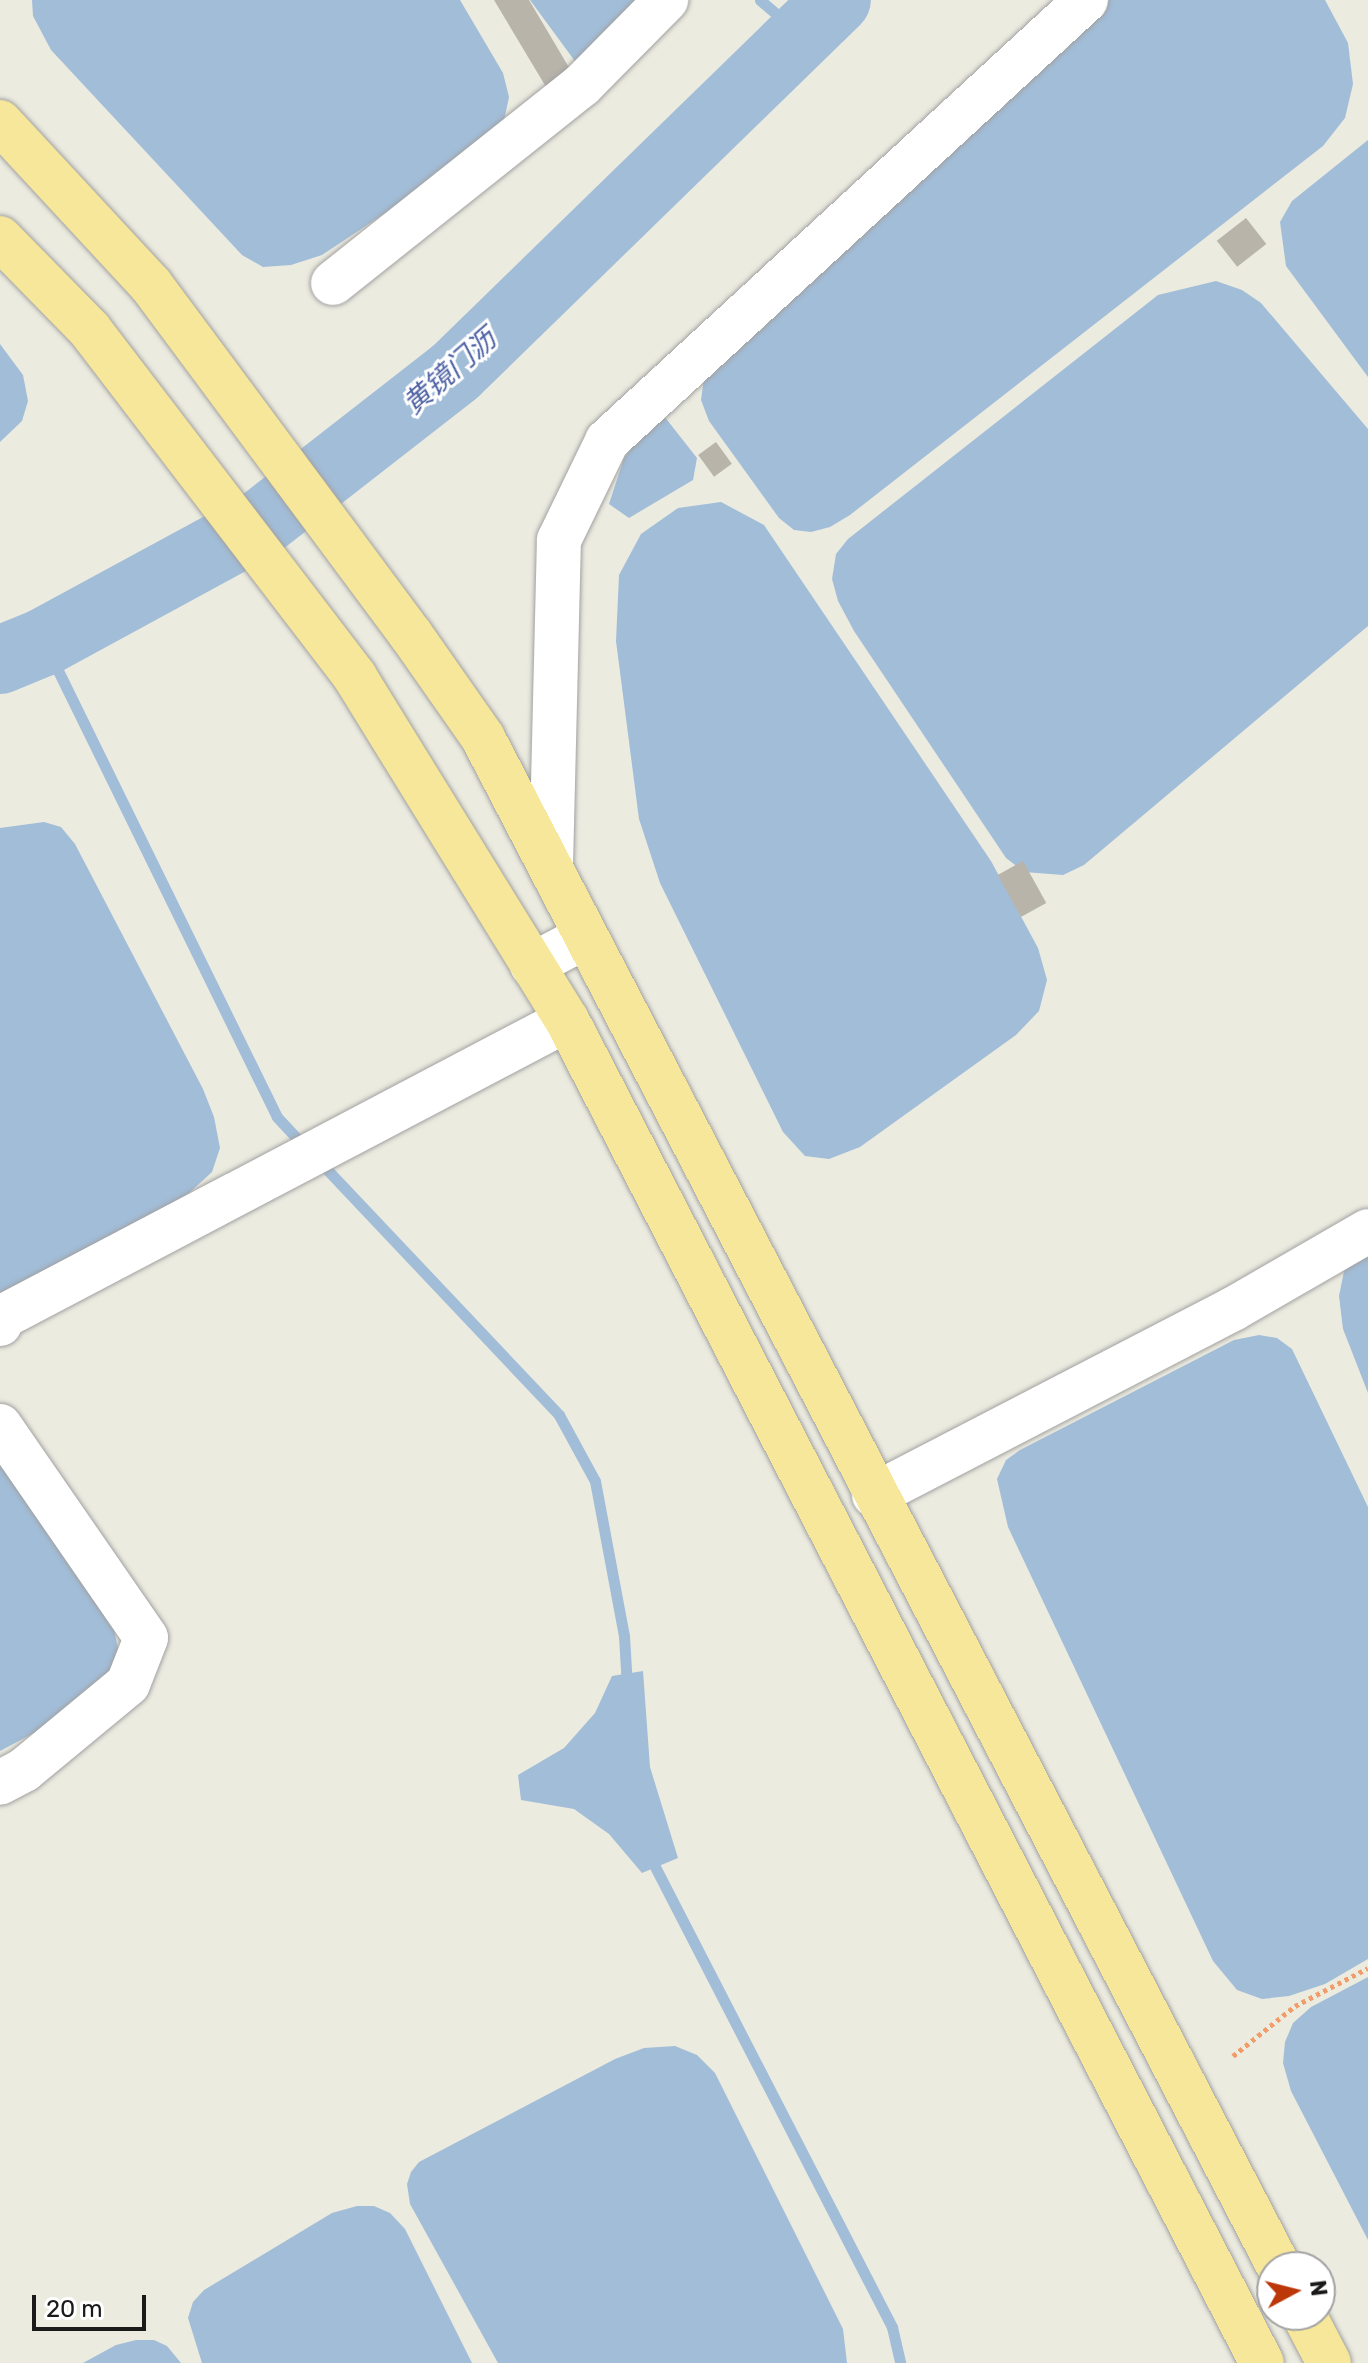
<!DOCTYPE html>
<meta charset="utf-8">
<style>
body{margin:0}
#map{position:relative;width:1368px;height:2363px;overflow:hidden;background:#ecebe0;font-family:Rubik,"Noto Sans SC",sans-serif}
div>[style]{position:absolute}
.water>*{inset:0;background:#a2bdd8}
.stream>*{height:11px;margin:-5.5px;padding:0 5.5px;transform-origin:5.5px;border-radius:5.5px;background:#a2bdd8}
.river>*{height:68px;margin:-34px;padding:0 34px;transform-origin:34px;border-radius:34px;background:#a2bdd8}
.building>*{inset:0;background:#b8b4aa;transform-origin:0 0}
.path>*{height:5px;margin-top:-2.5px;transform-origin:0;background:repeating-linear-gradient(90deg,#f29c6a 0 4px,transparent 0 8px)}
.roads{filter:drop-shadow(0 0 2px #a1a1a1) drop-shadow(0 0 2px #a1a1a1)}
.minor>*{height:44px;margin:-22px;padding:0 22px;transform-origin:22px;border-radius:22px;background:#fff}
.major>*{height:44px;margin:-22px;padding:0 22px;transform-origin:22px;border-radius:22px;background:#f7e79a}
span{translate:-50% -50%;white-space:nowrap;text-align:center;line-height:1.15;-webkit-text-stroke:6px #fff;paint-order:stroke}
.water-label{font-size:28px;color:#4d61a4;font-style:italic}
.north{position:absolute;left:1256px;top:2251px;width:80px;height:80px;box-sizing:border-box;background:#fff;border:2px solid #a3a3a3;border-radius:50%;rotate:83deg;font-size:22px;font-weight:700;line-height:32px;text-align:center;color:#1a1a1a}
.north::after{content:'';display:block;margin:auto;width:28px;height:36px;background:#bc3809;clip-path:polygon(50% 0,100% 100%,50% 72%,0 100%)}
.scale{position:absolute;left:32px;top:2295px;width:114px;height:36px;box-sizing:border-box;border:4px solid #1a1a1a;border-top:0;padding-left:10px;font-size:24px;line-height:28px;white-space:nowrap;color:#1a1a1a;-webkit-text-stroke:6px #fff;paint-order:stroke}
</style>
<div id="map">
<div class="water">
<div style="clip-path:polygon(32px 0,460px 0,503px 73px,509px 97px,504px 121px,489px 144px,322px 255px,291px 265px,263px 267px,242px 255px,51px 50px,33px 16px)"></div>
<div style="clip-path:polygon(530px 0,652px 0,580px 68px)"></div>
<div style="clip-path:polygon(1109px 0,1325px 0,1348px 43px,1353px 84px,1345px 118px,1323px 146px,850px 515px,830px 527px,811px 532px,794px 530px,779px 518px,709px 421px,701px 400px,704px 378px,717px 361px)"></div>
<div style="clip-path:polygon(1368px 140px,1368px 377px,1286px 266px,1280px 222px,1292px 201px)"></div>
<div style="clip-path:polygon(1216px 281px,1242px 290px,1261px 303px,1368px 429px,1368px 626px,1084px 865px,1063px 875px,1024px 872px,1006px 858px,854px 631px,838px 601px,832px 579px,836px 554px,848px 539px,1158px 295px)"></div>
<div style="clip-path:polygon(0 344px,23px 375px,28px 401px,22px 421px,0 442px)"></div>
<div style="clip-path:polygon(664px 416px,697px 458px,693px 480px,629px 518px,609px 504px,624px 458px,651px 422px)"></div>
<div style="clip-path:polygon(721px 502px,764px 525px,991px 861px,1038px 948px,1047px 980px,1039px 1011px,1016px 1035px,860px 1147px,829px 1159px,805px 1156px,783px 1132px,660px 883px,639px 819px,616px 641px,619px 575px,641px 534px,678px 508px)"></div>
<div style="clip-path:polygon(44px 822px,61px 827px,75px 844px,203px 1089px,214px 1117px,220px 1148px,212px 1172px,188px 1194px,45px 1288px,0 1298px,0 828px)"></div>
<div style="clip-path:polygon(1368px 1251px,1368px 1393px,1343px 1329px,1339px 1296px,1344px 1271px)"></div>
<div style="clip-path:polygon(1259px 1335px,1277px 1338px,1292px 1349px,1368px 1507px,1368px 1959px,1325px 1984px,1289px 1996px,1262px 1999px,1237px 1990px,1213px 1961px,1008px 1527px,997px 1479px,1006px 1460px,1020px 1450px,1234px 1340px)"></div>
<div style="clip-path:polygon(0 1459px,112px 1620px,119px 1653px,108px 1682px,81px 1708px,0 1751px)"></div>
<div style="clip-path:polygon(643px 1671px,650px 1767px,678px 1858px,642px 1873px,609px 1834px,574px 1809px,521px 1800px,518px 1775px,564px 1748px,595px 1713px,612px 1676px)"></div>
<div style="clip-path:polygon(1368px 1977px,1368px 2240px,1291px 2091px,1283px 2063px,1285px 2042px,1293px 2023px,1311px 2007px)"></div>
<div style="clip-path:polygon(675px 2046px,697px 2055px,715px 2073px,843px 2329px,847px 2363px,498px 2363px,410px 2204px,407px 2184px,411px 2172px,419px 2162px,615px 2059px,644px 2048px)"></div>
<div style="clip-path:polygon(357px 2206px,374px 2206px,390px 2213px,405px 2229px,472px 2363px,202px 2363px,188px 2318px,193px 2302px,204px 2290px,332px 2213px)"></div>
<div style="clip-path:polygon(136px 2340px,154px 2340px,167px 2346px,181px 2363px,83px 2363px,116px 2345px)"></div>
</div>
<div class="stream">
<div style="left:760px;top:0;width:54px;rotate:40.5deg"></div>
<div style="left:44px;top:642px;width:529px;rotate:63.87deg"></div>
<div style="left:277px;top:1117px;width:42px;rotate:46.9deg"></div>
<div style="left:318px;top:1160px;width:351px;rotate:46.6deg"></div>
<div style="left:559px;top:1415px;width:75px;rotate:61.4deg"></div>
<div style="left:595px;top:1481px;width:158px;rotate:79.4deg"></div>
<div style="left:624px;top:1636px;width:51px;rotate:86.6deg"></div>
<div style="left:650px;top:1857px;width:529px;rotate:62.76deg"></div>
<div style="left:892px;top:2327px;width:37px;rotate:77deg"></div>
</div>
<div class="river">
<div style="left:0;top:660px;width:48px;rotate:-22.2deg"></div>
<div style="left:44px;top:642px;width:241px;rotate:-28.5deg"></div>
<div style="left:256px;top:527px;width:252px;rotate:-37.9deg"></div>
<div style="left:455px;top:372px;width:533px;rotate:-44.24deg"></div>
</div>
<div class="building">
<div style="clip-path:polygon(494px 0,529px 0,577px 81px,552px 97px)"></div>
<div style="left:1246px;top:218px;width:33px;height:37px;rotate:52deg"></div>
<div style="left:716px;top:442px;width:27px;height:22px;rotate:54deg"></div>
<div style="left:1023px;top:861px;width:48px;height:29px;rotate:61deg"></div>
</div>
<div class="path">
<div style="left:1233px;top:2056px;width:80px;rotate:-38.9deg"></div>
<div style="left:1295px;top:2006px;width:82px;rotate:-27.5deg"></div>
</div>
<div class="roads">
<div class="minor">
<div style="left:333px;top:283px;width:318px;rotate:-38.5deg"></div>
<div style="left:582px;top:85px;width:120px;rotate:-45.3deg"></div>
<div style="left:551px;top:865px;width:325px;rotate:-88.6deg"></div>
<div style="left:559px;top:540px;width:110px;rotate:-64.1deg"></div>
<div style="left:607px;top:441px;width:651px;rotate:-42.63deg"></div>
<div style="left:532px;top:965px;width:60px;rotate:-27.8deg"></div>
<div style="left:0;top:1324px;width:7px;rotate:-74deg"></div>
<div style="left:2px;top:1317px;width:638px;rotate:-27.73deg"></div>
<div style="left:0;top:1426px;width:257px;rotate:55.4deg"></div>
<div style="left:146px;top:1638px;width:49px;rotate:111.4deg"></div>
<div style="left:128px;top:1684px;width:135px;rotate:140.4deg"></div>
<div style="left:24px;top:1770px;width:27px;rotate:152deg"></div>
<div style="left:874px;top:1495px;width:404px;rotate:-27.4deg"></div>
<div style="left:1233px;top:1309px;width:156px;rotate:-30deg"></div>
</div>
<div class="major">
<div style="left:0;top:122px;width:222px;rotate:47.2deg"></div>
<div style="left:151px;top:285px;width:436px;rotate:53.4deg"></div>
<div style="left:411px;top:635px;width:126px;rotate:55deg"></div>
<div style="left:483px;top:738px;width:1724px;rotate:62.5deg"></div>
<div style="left:0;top:238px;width:129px;rotate:45.6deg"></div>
<div style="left:90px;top:330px;width:437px;rotate:52.6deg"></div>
<div style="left:355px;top:677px;width:403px;rotate:58.3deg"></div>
<div style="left:567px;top:1020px;width:1512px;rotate:62.64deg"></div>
<div style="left:1304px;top:2315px;width:54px;rotate:62.5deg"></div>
</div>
</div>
<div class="water-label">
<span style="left:450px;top:372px;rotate:-41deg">黄镜门沥</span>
</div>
<div class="north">N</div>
<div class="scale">20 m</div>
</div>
